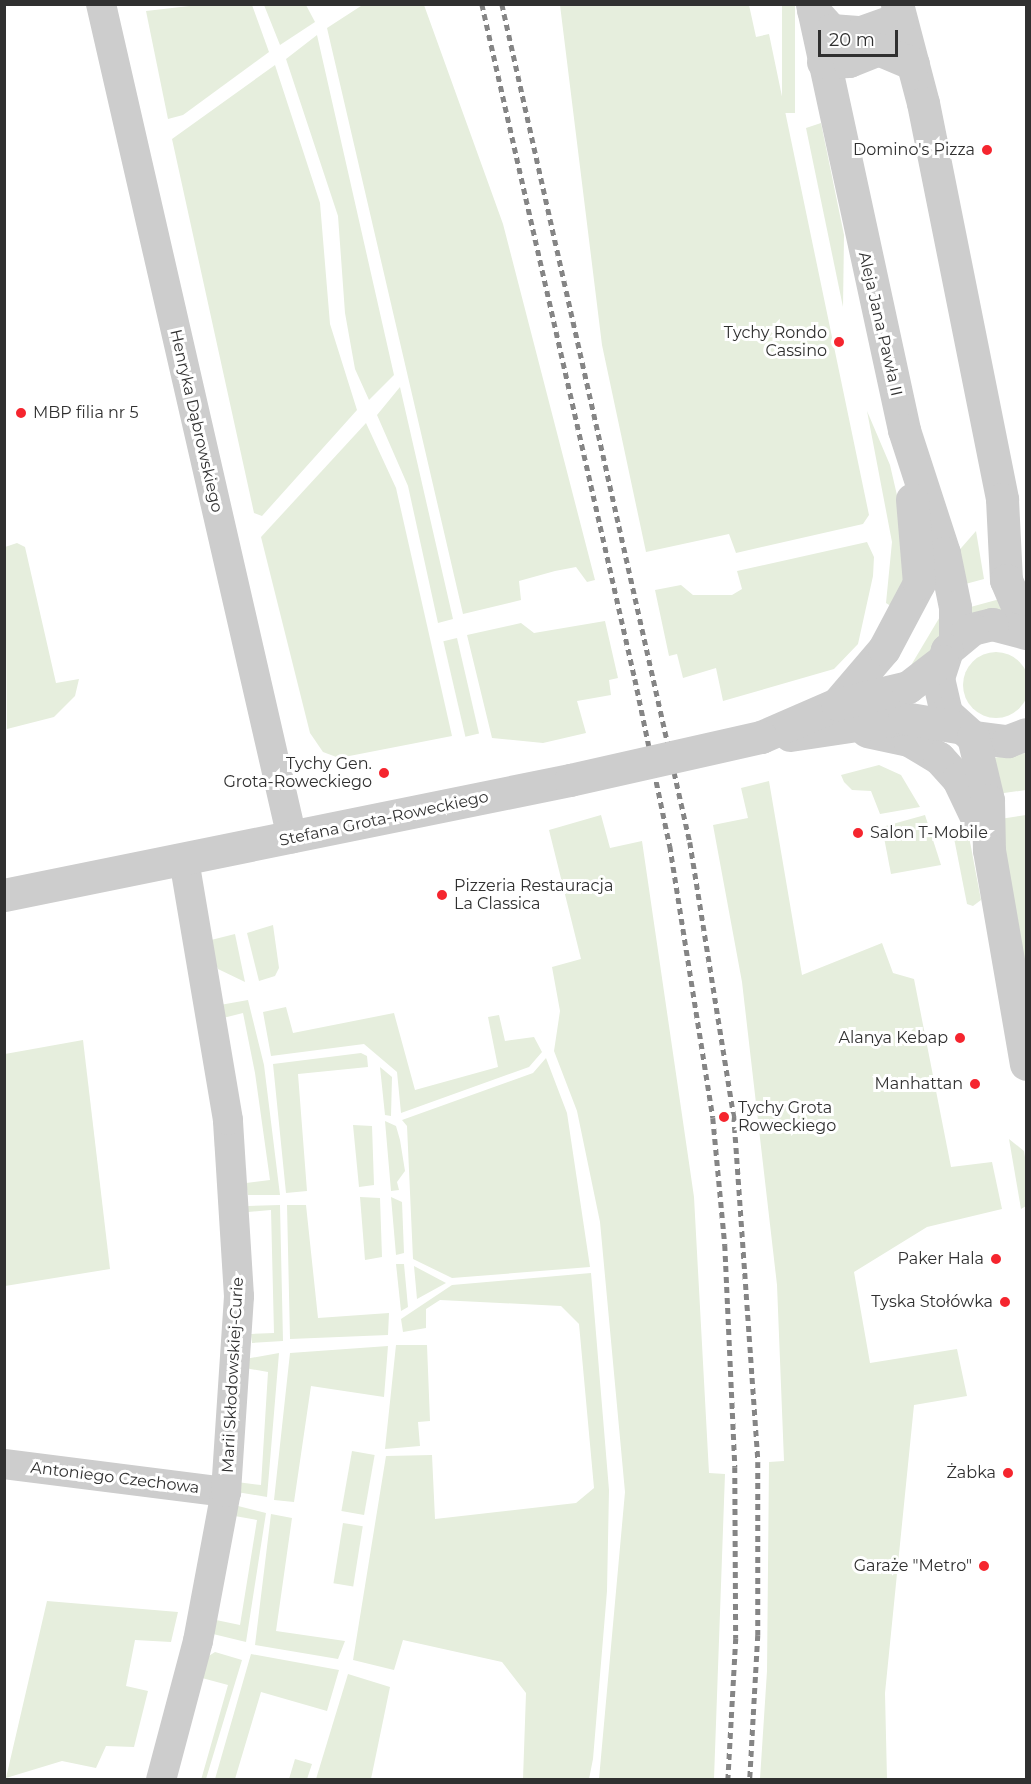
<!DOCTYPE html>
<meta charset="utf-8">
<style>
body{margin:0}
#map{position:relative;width:1031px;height:1784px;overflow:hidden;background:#fff;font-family:Montserrat,sans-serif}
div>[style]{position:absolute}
.green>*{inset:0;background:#e6eedd;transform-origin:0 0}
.round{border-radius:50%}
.minor>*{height:30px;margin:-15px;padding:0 15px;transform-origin:15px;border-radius:15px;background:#cdcdcd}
.tertiary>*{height:33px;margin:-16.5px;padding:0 16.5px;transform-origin:16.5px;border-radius:16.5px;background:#cdcdcd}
.rail>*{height:4.5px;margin-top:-2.25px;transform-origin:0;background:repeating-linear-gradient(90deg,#858585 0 6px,transparent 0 10.5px)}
.tertiary-bridge>*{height:33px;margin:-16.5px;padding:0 16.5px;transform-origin:16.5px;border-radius:16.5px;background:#cdcdcd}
.dots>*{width:16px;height:16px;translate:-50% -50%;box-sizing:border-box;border:3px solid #fff;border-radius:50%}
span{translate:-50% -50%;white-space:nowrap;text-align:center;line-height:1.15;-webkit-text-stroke:6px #fff;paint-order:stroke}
.poi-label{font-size:16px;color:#303030}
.right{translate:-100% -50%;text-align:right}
.left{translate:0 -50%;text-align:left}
.street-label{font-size:16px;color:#303030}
.frame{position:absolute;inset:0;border:6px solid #303030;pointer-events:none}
.scale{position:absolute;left:818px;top:30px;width:80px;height:27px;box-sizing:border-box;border:3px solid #303030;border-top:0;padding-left:8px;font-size:18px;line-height:21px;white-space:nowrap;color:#303030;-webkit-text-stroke:4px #fff;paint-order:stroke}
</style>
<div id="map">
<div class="green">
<div style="clip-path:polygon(364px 4px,424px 5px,503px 224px,595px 580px,587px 582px,576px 567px,555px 571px,519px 581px,521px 600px,463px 614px,327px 28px)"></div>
<div style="clip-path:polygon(198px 5px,252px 5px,269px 52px,183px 115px,168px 119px,146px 11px)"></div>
<div style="clip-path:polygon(264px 5px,306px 5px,315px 22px,280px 45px)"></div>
<div style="clip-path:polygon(560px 5px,749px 5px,756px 37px,769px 34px,869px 515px,863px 524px,736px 553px,729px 534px,646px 552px,602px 345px)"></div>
<div style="left:782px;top:5px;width:13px;height:108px"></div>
<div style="clip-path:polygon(317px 35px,394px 375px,369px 400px,355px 369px,345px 313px,338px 216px,286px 59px)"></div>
<div style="clip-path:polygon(275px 65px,320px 203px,330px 324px,357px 410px,262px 516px,254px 513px,172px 139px)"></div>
<div style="clip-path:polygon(821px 123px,844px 235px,843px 307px,806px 128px)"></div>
<div style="clip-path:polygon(400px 387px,453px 619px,438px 623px,408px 486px,377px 415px)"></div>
<div style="clip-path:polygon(867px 411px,890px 465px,912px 560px,897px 610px,886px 603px,892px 542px)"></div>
<div style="clip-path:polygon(366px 423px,396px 488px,452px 736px,339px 758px,323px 752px,310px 733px,261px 537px)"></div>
<div style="clip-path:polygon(976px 531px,984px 579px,958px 586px,955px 555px)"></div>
<div style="clip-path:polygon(867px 542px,874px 557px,873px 576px,858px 644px,834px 669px,723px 701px,716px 668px,683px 678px,677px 654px,669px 656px,655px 590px,681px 585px,693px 595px,732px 595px,742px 589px,737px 571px)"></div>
<div style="clip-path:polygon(17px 543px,25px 547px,56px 683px,79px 679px,75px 696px,54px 717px,7px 729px,5px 547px)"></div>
<div style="clip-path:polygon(1000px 599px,1001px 610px,974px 614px,963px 609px)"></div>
<div style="clip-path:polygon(941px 615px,946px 623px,928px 656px,910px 667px)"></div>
<div style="clip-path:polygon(605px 621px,618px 678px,609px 680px,611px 695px,577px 701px,586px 733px,543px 743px,492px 738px,467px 635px,521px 623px,534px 633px)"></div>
<div style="left:457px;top:638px;width:98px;height:14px;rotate:77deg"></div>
<div class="round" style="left:963px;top:652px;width:66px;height:66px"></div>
<div style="clip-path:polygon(1026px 753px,1026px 790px,997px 794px,992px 758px)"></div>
<div style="clip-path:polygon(879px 765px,901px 775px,920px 807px,880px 814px,871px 791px,852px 790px,844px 782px,841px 775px)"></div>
<div style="clip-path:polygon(769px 781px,802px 975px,882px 943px,893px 973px,914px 979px,951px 1167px,992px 1162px,1002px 1209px,927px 1227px,854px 1272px,870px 1363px,957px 1349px,967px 1396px,914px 1405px,885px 1693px,887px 1779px,760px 1779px,767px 1671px,769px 1462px,784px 1461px,777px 1285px,742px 982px,713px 825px,748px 818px,741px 788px)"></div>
<div style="clip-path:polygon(601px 815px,610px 848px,642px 841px,694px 1197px,709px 1473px,725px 1474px,714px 1779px,599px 1779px,625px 1492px,600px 1222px,577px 1111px,554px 1051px,560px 1011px,552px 967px,581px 959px,549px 830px)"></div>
<div style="clip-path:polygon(925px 815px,941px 865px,891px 874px,882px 827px)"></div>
<div style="clip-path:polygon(1026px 815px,1026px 976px,1000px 819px)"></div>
<div style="clip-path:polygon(967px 826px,981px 900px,973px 906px,967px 904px,953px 833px)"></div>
<div style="clip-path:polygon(273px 925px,279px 968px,275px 976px,259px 981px,247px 933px)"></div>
<div style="clip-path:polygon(235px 934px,245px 982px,218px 969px,207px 941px)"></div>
<div style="clip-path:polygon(248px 1000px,264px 1065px,280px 1195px,248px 1195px,246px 1183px,270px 1180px,255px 1073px,243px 1013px,223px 1018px,220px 1005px)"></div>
<div style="clip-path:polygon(286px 1007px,293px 1033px,394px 1013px,415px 1090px,498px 1067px,488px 1017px,499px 1015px,505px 1041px,534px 1037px,542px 1052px,529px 1067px,401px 1113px,397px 1072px,364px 1044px,271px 1056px,263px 1012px)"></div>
<div style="clip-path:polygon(83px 1040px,110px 1269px,5px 1286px,5px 1054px)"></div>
<div style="clip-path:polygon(361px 1053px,367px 1056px,368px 1067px,298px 1074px,307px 1191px,286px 1193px,273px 1064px)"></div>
<div style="clip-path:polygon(546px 1058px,567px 1113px,590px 1267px,452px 1278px,413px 1259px,407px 1126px,402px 1120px,533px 1073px)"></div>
<div style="clip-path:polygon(380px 1067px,392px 1077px,391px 1116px,385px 1115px)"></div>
<div style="clip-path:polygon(385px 1121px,396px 1126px,400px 1140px,405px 1171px,397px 1182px,399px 1190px,391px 1191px)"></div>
<div style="clip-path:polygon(353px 1125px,372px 1126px,374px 1185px,359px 1187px)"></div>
<div style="clip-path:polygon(1009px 1139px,1024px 1151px,1026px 1164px,1026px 1206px,1021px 1209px)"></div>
<div style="clip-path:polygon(360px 1197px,380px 1198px,382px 1257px,365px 1260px)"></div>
<div style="clip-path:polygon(391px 1197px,402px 1202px,404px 1253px,396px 1255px)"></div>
<div style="clip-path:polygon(280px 1205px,283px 1341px,252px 1343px,251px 1334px,274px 1333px,271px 1210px,248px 1212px,248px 1206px)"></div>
<div style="clip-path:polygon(287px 1205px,306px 1205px,318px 1318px,389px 1313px,388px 1335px,290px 1339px)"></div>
<div style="clip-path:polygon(396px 1264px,404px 1264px,408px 1307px,401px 1311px)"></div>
<div style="clip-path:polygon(414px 1266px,446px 1283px,417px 1299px)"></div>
<div style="clip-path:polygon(591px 1273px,609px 1490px,607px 1591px,593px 1759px,589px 1779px,523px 1779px,526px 1693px,502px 1662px,403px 1640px,394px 1670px,353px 1660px,386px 1456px,432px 1455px,435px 1519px,576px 1503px,594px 1488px,579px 1324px,561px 1306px,440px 1300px,426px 1309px,426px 1328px,403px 1332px,401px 1319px,452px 1285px)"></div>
<div style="clip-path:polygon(396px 1345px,427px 1345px,430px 1421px,418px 1422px,420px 1446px,385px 1449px)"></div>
<div style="clip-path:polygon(388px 1346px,384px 1397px,311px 1386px,294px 1502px,274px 1500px,290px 1353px)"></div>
<div style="clip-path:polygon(279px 1353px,267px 1497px,237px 1492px,237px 1482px,261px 1485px,268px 1372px,245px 1368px,245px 1359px)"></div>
<div style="left:352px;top:1451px;width:23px;height:61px;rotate:10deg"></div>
<div style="clip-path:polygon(234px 1505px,266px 1513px,246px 1642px,213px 1634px,216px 1620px,240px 1625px,257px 1520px,229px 1515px)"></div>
<div style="clip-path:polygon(271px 1514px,292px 1518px,276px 1631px,345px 1641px,338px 1659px,255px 1645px)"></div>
<div style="left:343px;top:1523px;width:20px;height:61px;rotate:9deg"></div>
<div style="clip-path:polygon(47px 1601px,178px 1612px,171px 1642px,135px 1640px,126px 1686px,148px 1691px,134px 1747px,106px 1746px,96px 1768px,62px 1761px,6px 1778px)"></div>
<div style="clip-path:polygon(215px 1652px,242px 1660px,206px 1779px,201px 1780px,228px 1685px,202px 1678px,207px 1657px)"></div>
<div style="clip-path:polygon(251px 1654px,339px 1670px,327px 1711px,261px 1692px,235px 1779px,215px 1779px)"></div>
<div style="clip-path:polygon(348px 1674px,390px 1687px,371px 1779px,316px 1779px)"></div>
<div style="clip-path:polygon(295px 1759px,312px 1764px,307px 1779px,289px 1779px)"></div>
</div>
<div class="minor">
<div style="left:101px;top:4px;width:856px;rotate:77.1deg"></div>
<div style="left:4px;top:1464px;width:224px;rotate:7.2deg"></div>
<div style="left:161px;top:1780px;width:144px;rotate:-75.1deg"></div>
<div style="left:198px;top:1641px;width:152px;rotate:-79.4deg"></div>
<div style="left:226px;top:1492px;width:196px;rotate:-86.2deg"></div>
<div style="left:239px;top:1296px;width:176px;rotate:-93.6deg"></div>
<div style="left:228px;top:1120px;width:265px;rotate:-99.6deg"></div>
</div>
<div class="tertiary">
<div style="left:812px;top:4px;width:436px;rotate:77.8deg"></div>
<div style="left:904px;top:430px;width:129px;rotate:72deg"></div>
<div style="left:944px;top:553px;width:55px;rotate:78.5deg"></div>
<div style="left:955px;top:607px;width:34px;rotate:90deg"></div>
<div style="left:897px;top:4px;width:102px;rotate:75.3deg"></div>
<div style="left:923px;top:103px;width:404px;rotate:78.7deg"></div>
<div style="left:1002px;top:499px;width:81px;rotate:87.2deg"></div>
<div style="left:1006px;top:580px;width:51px;rotate:66.9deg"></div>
<div style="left:813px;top:10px;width:27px;rotate:48deg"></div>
<div style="left:831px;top:30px;width:30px;rotate:4deg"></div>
<div style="left:861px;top:32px;width:41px;rotate:-19.7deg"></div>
<div style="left:823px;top:62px;width:26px;rotate:-2deg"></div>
<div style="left:849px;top:61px;width:31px;rotate:-22deg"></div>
<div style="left:878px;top:49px;width:38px;rotate:23deg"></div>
<div style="left:1026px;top:633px;width:35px;rotate:-165deg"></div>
<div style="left:992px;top:624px;width:21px;rotate:166deg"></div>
<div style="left:972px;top:629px;width:33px;rotate:140deg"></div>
<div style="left:947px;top:650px;width:29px;rotate:108deg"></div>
<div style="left:938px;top:678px;width:36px;rotate:77deg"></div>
<div style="left:946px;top:713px;width:36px;rotate:42deg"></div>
<div style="left:973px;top:737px;width:35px;rotate:7deg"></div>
<div style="left:1008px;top:741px;width:19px;rotate:-21deg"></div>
<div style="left:837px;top:704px;width:72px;rotate:-49.5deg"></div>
<div style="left:884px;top:649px;width:75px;rotate:-62.1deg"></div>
<div style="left:919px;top:583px;width:84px;rotate:-94.8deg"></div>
<div style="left:867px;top:731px;width:43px;rotate:12.1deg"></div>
<div style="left:909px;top:740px;width:35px;rotate:31deg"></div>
<div style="left:939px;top:758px;width:28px;rotate:48deg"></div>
<div style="left:958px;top:779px;width:49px;rotate:64.5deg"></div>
<div style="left:790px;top:735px;width:115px;rotate:-8.5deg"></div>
<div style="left:904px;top:718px;width:54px;rotate:9.6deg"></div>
<div style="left:761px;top:737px;width:83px;rotate:-23.5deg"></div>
<div style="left:837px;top:704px;width:73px;rotate:-13.5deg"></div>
<div style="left:908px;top:687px;width:43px;rotate:-37.4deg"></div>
<div style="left:973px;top:737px;width:65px;rotate:76.6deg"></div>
<div style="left:988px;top:800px;width:50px;rotate:88.9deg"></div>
<div style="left:989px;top:850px;width:217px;rotate:80.2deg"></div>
<div style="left:4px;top:895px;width:578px;rotate:-11.49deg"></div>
</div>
<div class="rail">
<div style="left:482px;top:4px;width:692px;rotate:77.23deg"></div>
<div style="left:635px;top:679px;width:171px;rotate:78.2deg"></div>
<div style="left:670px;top:846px;width:275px;rotate:81deg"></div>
<div style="left:713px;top:1118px;width:128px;rotate:84.6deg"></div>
<div style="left:725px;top:1245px;width:222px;rotate:87.4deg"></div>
<div style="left:735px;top:1467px;width:171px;rotate:89.7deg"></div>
<div style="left:736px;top:1638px;width:142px;rotate:93.2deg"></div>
<div style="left:502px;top:4px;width:859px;rotate:77.36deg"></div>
<div style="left:690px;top:842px;width:278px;rotate:80.9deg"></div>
<div style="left:734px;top:1116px;width:347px;rotate:86deg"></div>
<div style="left:758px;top:1462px;width:173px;rotate:90deg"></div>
<div style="left:758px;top:1635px;width:145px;rotate:93.2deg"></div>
</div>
<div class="tertiary-bridge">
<div style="left:570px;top:780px;width:196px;rotate:-12.7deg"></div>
</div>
<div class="dots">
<div style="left:987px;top:150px;background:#f5252e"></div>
<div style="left:839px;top:342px;background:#f5252e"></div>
<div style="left:21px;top:413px;background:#f5252e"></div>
<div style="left:384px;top:773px;background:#f5252e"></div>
<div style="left:858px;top:833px;background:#f5252e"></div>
<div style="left:442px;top:895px;background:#f5252e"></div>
<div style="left:960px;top:1038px;background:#f5252e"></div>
<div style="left:975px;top:1084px;background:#f5252e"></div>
<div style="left:724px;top:1117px;background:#f5252e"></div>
<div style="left:996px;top:1259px;background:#f5252e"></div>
<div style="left:1005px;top:1302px;background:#f5252e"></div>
<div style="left:1008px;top:1473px;background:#f5252e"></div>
<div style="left:984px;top:1566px;background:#f5252e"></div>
</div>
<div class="poi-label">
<span class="right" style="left:975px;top:150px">Domino's Pizza</span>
<span class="right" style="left:827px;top:342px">Tychy Rondo<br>Cassino</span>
<span class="left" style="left:33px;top:413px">MBP filia nr 5</span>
<span class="right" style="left:372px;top:773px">Tychy Gen.<br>Grota-Roweckiego</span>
<span class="left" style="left:870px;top:833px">Salon T-Mobile</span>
<span class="left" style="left:454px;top:895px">Pizzeria Restauracja<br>La Classica</span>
<span class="right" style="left:948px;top:1038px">Alanya Kebap</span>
<span class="right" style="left:963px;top:1084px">Manhattan</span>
<span class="left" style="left:738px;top:1117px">Tychy Grota<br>Roweckiego</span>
<span class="right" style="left:984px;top:1259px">Paker Hala</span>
<span class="right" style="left:993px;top:1302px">Tyska Stołówka</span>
<span class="right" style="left:996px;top:1473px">Żabka</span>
<span class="right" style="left:972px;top:1566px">Garaże "Metro"</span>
</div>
<div class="street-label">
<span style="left:880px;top:324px;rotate:77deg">Aleja Jana Pawła II</span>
<span style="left:196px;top:421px;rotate:77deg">Henryka Dąbrowskiego</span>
<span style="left:384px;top:819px;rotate:-12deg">Stefana Grota-Roweckiego</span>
<span style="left:233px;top:1375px;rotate:-87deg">Marii Skłodowskiej-Curie</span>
<span style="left:115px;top:1478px;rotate:7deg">Antoniego Czechowa</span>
</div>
<div class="frame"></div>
<div class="scale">20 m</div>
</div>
